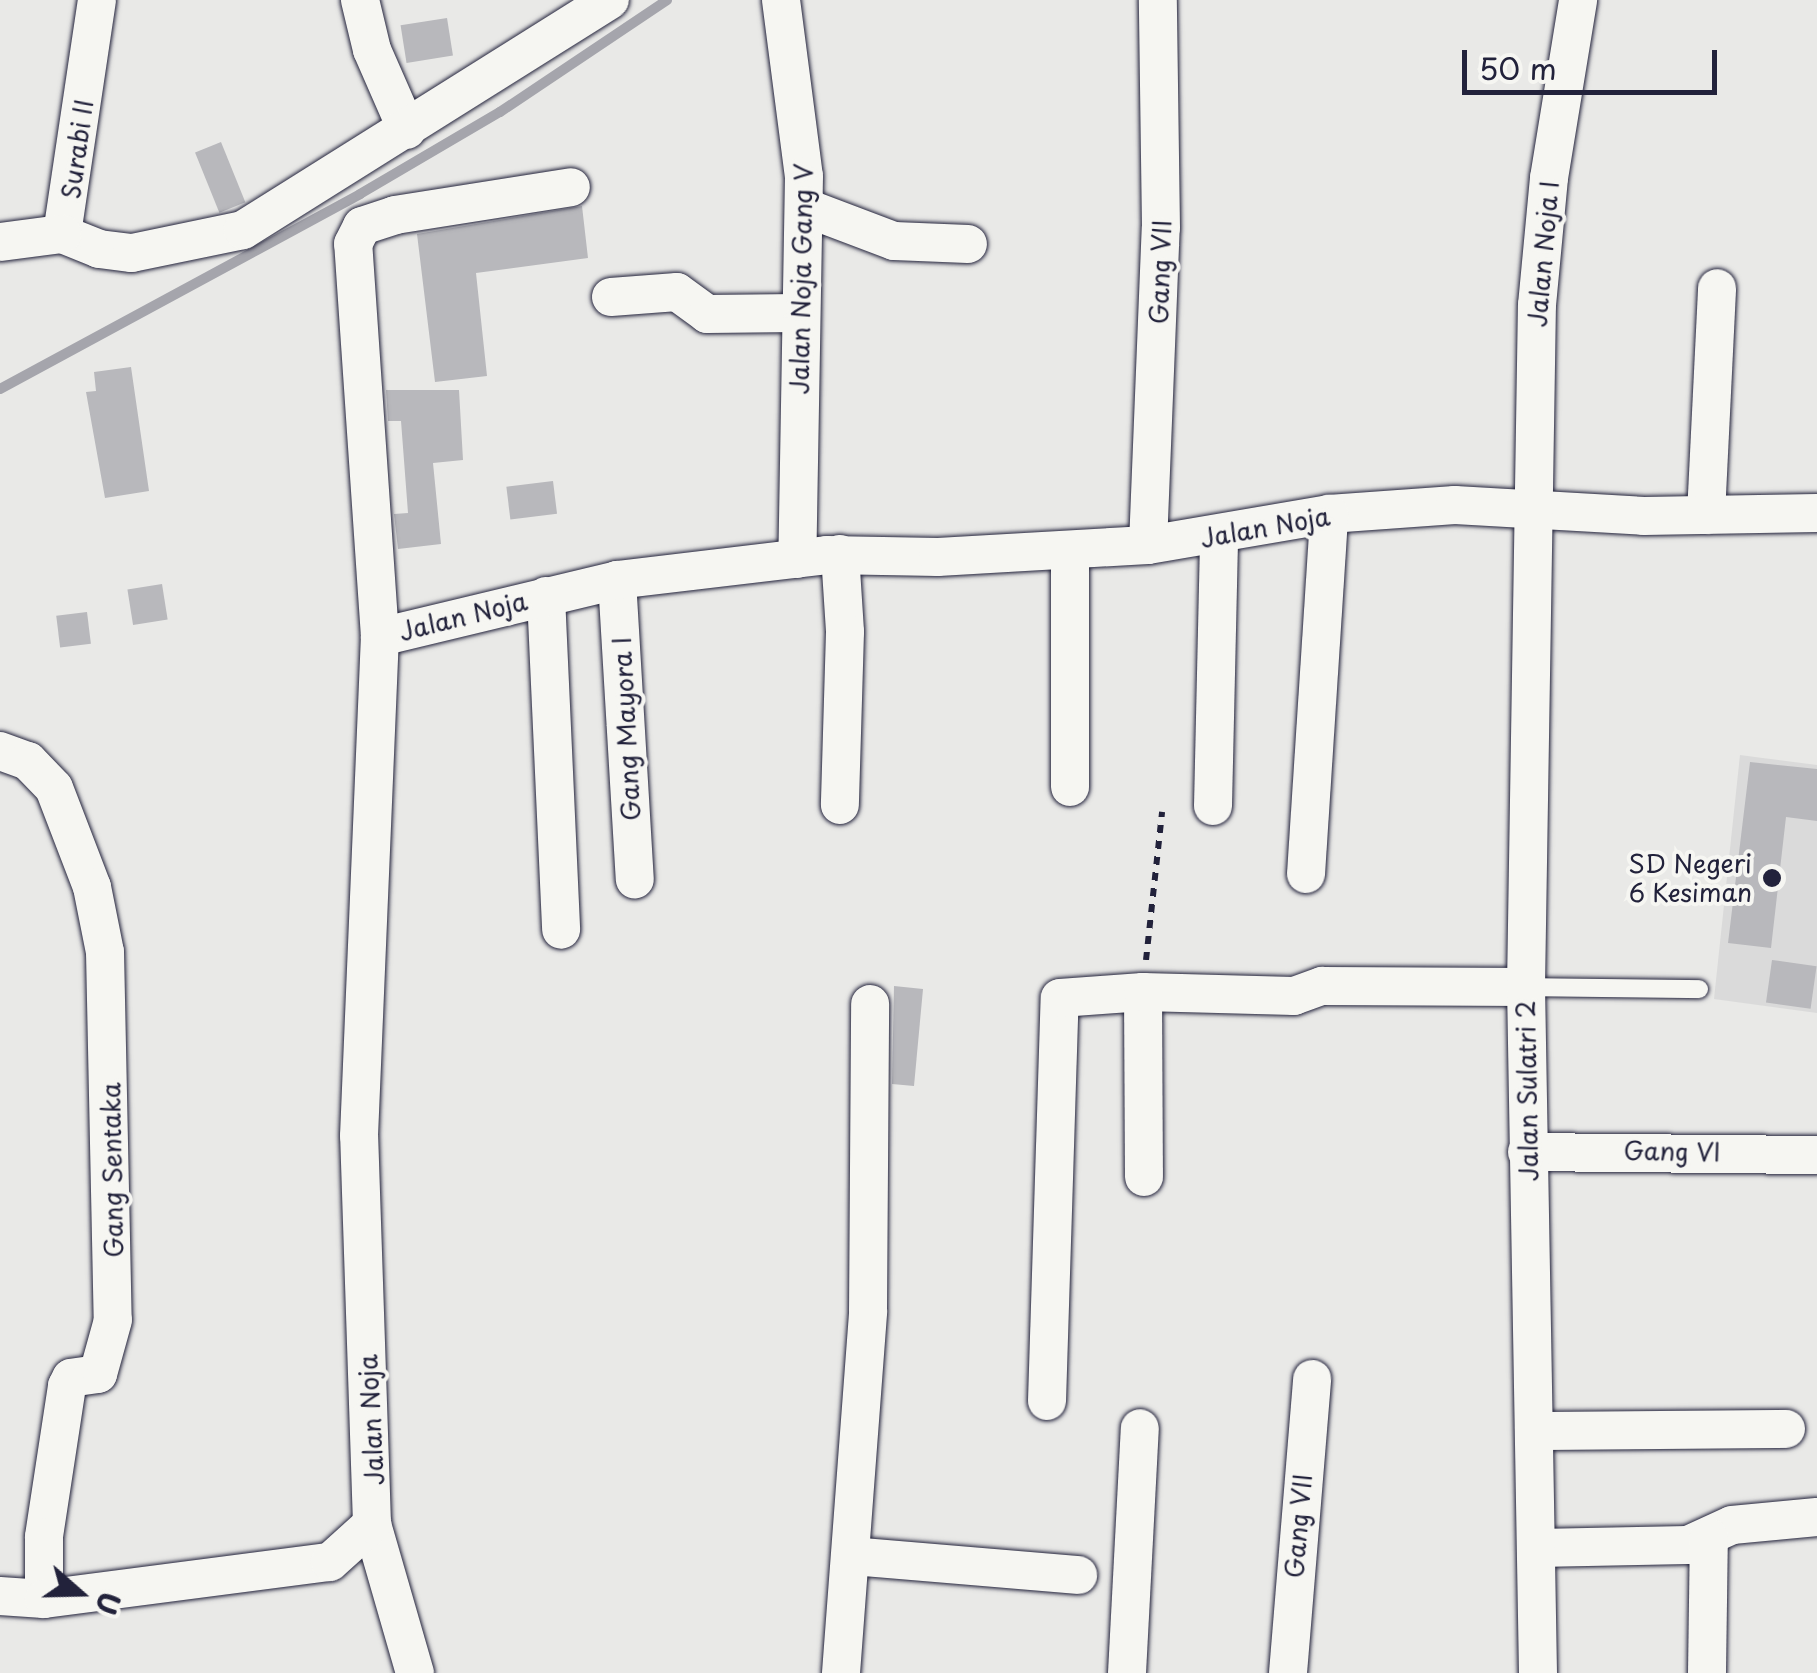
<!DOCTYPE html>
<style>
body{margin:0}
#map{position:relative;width:1817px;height:1673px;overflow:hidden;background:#e9e9e7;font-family:"Playpen Sans",sans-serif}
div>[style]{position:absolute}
.built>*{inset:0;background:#dadada}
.stream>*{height:10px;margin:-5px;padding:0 5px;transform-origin:5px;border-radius:5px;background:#a5a5ac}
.building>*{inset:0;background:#b8b8bc;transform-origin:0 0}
.path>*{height:6px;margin-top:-3px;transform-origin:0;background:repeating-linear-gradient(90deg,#22223b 0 8px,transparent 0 16px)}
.roads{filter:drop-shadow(0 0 2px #22223b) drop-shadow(0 0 2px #22223b)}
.lane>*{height:18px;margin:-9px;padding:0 9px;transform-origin:9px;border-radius:9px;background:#f6f6f2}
.street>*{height:38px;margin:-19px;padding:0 19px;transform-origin:19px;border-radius:19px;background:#f6f6f2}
.dots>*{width:28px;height:28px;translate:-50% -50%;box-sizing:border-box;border:5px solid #f6f6f2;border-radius:50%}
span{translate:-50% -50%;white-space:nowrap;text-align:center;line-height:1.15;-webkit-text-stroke:8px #f6f6f2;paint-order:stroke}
.street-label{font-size:25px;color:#22223b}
.poi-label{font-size:25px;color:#22223b}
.right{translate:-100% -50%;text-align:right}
.north{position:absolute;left:30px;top:1543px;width:100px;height:100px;-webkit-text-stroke:8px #f6f6f2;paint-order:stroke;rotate:110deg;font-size:28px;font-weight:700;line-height:40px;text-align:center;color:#22223b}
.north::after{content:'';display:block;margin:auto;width:35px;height:45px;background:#22223b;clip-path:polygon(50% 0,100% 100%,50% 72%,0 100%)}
.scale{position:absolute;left:1462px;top:50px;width:255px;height:45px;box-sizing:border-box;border:5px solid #22223b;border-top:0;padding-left:12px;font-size:30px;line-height:35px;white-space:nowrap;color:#22223b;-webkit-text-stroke:8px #f6f6f2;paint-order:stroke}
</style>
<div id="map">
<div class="built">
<div style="clip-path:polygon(1740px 755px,1817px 765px,1817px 1013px,1714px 999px)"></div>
</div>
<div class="stream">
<div style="left:0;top:389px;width:409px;rotate:-28.4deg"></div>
<div style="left:360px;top:194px;width:162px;rotate:-30.4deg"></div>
<div style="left:500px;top:112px;width:201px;rotate:-33.8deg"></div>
</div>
<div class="building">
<div style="left:447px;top:18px;width:38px;height:47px;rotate:81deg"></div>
<div style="left:221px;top:142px;width:65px;height:28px;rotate:68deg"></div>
<div style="clip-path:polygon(582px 206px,588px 258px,476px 273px,487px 376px,435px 382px,417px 234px)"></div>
<div style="clip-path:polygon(131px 367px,149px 491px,105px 498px,86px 392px,96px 391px,94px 372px)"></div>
<div style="clip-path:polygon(386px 390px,459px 390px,463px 460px,433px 463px,441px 544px,398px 549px,394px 514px,408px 513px,401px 421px,388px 421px)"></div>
<div style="left:553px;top:481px;width:33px;height:47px;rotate:83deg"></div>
<div style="left:162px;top:584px;width:36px;height:35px;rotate:81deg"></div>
<div style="left:87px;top:612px;width:32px;height:31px;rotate:83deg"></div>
<div style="clip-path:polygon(1750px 762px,1817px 769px,1817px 821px,1786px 817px,1771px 948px,1728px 943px)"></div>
<div style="left:1772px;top:960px;width:45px;height:43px;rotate:8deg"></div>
<div style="clip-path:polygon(894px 986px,923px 989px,914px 1086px,892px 1084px)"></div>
</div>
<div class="path">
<div style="left:1146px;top:960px;width:149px;rotate:-83.8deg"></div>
</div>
<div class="roads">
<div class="lane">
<div style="left:1526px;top:987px;width:173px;rotate:0.7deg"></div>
</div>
<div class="street">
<div style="left:360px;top:0;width:51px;rotate:76.5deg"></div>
<div style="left:372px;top:50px;width:87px;rotate:66.4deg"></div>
<div style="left:781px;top:0;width:177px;rotate:82.6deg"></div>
<div style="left:804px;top:176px;width:383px;rotate:91deg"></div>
<div style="left:804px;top:207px;width:96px;rotate:20.7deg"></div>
<div style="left:894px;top:241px;width:74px;rotate:2.3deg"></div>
<div style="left:62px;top:234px;width:40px;rotate:22deg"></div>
<div style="left:99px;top:249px;width:33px;rotate:7deg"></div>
<div style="left:132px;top:253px;width:113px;rotate:-11.7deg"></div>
<div style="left:243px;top:230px;width:433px;rotate:-32.1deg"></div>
<div style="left:62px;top:234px;width:237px;rotate:-81.5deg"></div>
<div style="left:0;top:242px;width:63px;rotate:-7.4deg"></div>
<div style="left:611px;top:297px;width:66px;rotate:-4.3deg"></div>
<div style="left:677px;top:292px;width:37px;rotate:36deg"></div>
<div style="left:707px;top:314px;width:91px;rotate:-0.6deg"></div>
<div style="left:1706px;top:515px;width:227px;rotate:-87.2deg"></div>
<div style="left:1148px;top:545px;width:317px;rotate:-87.7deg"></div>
<div style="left:1161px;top:228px;width:228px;rotate:-90.8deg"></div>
<div style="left:1070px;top:550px;width:237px;rotate:90deg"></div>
<div style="left:840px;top:554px;width:78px;rotate:86.3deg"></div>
<div style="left:845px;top:632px;width:173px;rotate:91.7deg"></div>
<div style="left:617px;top:580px;width:300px;rotate:86.6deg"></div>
<div style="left:546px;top:596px;width:334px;rotate:87.4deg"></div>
<div style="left:380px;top:637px;width:244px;rotate:-13.5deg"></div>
<div style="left:617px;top:580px;width:211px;rotate:-6.8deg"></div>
<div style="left:827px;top:555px;width:111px;rotate:1deg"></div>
<div style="left:938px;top:557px;width:210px;rotate:-3.3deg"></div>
<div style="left:1148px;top:545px;width:184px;rotate:-9.7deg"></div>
<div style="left:1329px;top:514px;width:126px;rotate:-4.1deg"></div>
<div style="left:1455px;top:505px;width:189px;rotate:3.3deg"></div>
<div style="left:1644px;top:516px;width:173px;rotate:-1deg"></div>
<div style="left:0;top:751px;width:30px;rotate:20deg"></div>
<div style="left:28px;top:761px;width:37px;rotate:46deg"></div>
<div style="left:54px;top:788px;width:106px;rotate:69deg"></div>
<div style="left:92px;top:887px;width:66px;rotate:78.7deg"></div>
<div style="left:105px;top:952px;width:368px;rotate:88.8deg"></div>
<div style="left:113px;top:1320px;width:56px;rotate:105.5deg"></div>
<div style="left:98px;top:1374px;width:27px;rotate:172deg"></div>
<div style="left:71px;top:1378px;width:9px;rotate:117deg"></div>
<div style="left:67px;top:1386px;width:153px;rotate:98.7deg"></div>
<div style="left:44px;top:1537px;width:62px;rotate:90deg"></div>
<div style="left:1213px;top:806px;width:270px;rotate:-88.7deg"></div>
<div style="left:1306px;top:874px;width:361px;rotate:-86.3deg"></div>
<div style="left:1143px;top:992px;width:185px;rotate:89.7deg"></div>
<div style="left:1527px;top:1152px;width:290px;rotate:0.6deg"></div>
<div style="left:1047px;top:1401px;width:403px;rotate:-88.2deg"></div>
<div style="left:1060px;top:998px;width:83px;rotate:-4.1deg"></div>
<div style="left:1143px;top:992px;width:151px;rotate:1.5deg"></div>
<div style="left:1294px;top:996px;width:30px;rotate:-20deg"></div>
<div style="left:1322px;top:986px;width:204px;rotate:0.3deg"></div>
<div style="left:1534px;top:1431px;width:252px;rotate:-0.5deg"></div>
<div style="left:372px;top:1524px;width:155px;rotate:73.9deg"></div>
<div style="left:1537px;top:1548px;width:151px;rotate:-1.1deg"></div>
<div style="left:1688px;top:1545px;width:48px;rotate:-24.4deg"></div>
<div style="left:1732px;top:1525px;width:85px;rotate:-5.4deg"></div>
<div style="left:851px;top:1556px;width:228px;rotate:4.8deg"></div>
<div style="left:0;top:1596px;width:44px;rotate:3.9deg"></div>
<div style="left:44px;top:1599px;width:288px;rotate:-7.4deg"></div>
<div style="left:330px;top:1562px;width:57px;rotate:-42.1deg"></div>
<div style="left:372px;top:1524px;width:388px;rotate:-91.9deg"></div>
<div style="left:359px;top:1136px;width:499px;rotate:-87.6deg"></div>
<div style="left:380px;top:637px;width:394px;rotate:-93.9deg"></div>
<div style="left:353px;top:244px;width:20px;rotate:-63deg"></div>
<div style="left:362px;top:226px;width:35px;rotate:-18deg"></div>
<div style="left:395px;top:215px;width:178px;rotate:-9deg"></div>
<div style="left:841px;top:1673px;width:363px;rotate:-85.7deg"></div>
<div style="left:868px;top:1311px;width:307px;rotate:-89.6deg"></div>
<div style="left:1127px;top:1673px;width:245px;rotate:-87deg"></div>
<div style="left:1288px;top:1673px;width:295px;rotate:-85.3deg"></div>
<div style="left:1538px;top:1673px;width:686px;rotate:-91deg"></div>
<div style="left:1526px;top:987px;width:682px;rotate:-89.08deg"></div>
<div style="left:1537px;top:305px;width:128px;rotate:-84.6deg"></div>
<div style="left:1549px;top:178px;width:180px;rotate:-80.7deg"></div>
<div style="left:1707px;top:1673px;width:136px;rotate:-89.2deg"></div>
</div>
</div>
<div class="dots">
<div style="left:1772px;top:878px;background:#22223b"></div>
</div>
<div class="street-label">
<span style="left:77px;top:149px;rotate:-82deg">Surabi II</span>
<span style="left:1543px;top:254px;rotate:-85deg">Jalan Noja I</span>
<span style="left:1160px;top:272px;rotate:-88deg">Gang VII</span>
<span style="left:801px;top:279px;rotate:-89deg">Jalan Noja Gang V</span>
<span style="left:1265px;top:527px;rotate:-10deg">Jalan Noja</span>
<span style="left:463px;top:616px;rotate:-14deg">Jalan Noja</span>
<span style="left:626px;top:729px;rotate:-93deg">Gang Mayora I</span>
<span style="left:1527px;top:1091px;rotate:-91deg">Jalan Sulatri 2</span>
<span style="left:1672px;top:1151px;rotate:1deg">Gang VI</span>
<span style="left:112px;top:1170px;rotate:-91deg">Gang Sentaka</span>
<span style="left:371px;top:1420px;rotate:-93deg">Jalan Noja</span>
<span style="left:1298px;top:1526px;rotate:-85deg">Gang VII</span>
</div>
<div class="poi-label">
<span class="right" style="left:1752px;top:878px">SD Negeri<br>6 Kesiman</span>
</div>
<div class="north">U</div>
<div class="scale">50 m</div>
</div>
